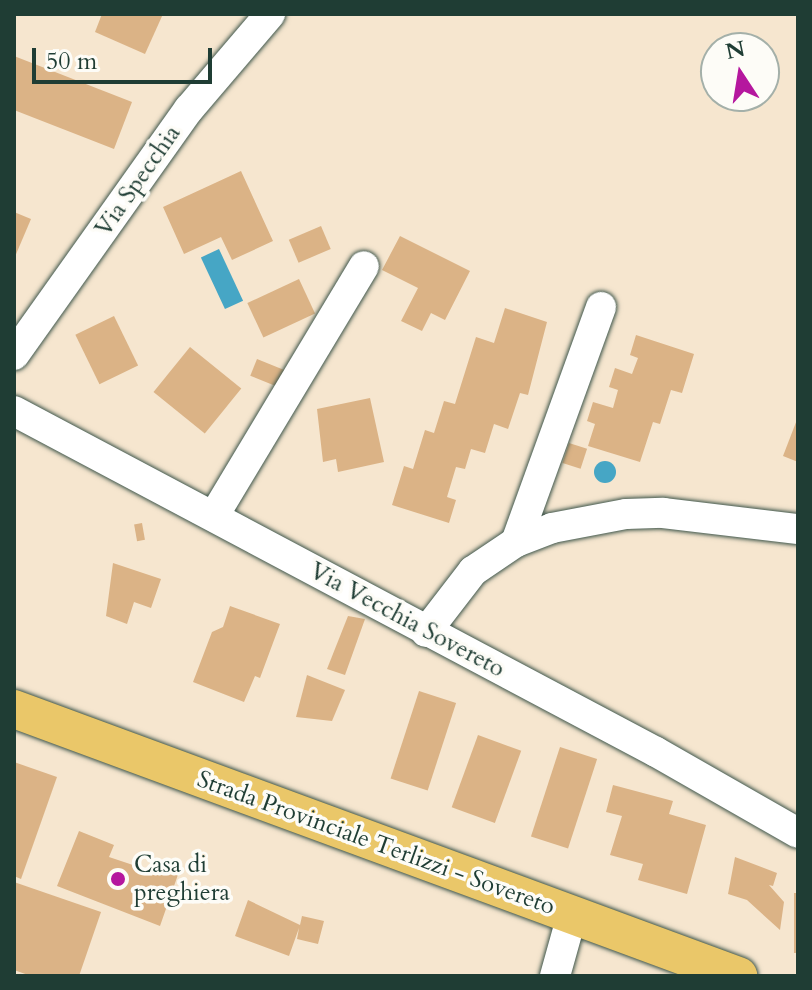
<!DOCTYPE html>
<style>
body{margin:0}
#map{position:relative;width:812px;height:990px;overflow:hidden;background:#f6e6cf;font-family:Cardo,serif}
div>[style]{position:absolute}
.water>*{inset:0;background:#46a6c5;transform-origin:0 0}
.round{border-radius:50%}
.building>*{inset:0;background:#dbb386;transform-origin:0 0}
.roads{filter:drop-shadow(0 0 2px #3f564b) drop-shadow(0 0 2px #3f564b)}
.minor>*{height:30px;margin:-15px;padding:0 15px;transform-origin:15px;border-radius:15px;background:#fff}
.major>*{height:38px;margin:-19px;padding:0 19px;transform-origin:19px;border-radius:19px;background:#eac769}
.dots>*{width:22px;height:22px;translate:-50% -50%;box-sizing:border-box;border:4px solid #fdfcf7;border-radius:50%}
span{translate:-50% -50%;white-space:nowrap;text-align:center;line-height:1.15;-webkit-text-stroke:7px #fdfcf7;paint-order:stroke}
.street-label{font-size:24px;color:#1f3d34}
.poi-label{font-size:24px;color:#1f3d34}
.left{translate:0 -50%;text-align:left}
.frame{position:absolute;inset:0;border:16px solid #1f3d34;pointer-events:none}
.north{position:absolute;left:700px;top:32px;width:80px;height:80px;box-sizing:border-box;background:#fdfcf7;border:2px solid #a4b0a9;border-radius:50%;rotate:348deg;font-size:22px;font-weight:700;line-height:32px;text-align:center;color:#1f3d34}
.north::after{content:'';display:block;margin:auto;width:28px;height:36px;background:#b5179e;clip-path:polygon(50% 0,100% 100%,50% 72%,0 100%)}
.scale{position:absolute;left:32px;top:48px;width:180px;height:36px;box-sizing:border-box;border:4px solid #1f3d34;border-top:0;padding-left:10px;font-size:24px;line-height:28px;white-space:nowrap;color:#1f3d34;-webkit-text-stroke:6px #fdfcf7;paint-order:stroke}
</style>
<div id="map">
<div class="water">
<div style="left:219px;top:249px;width:57px;height:20px;rotate:65deg"></div>
<div class="round" style="left:594px;top:461px;width:22px;height:22px"></div>
</div>
<div class="building">
<div style="clip-path:polygon(102px 14px,163px 14px,145px 54px,95px 32px)"></div>
<div style="clip-path:polygon(14px 56px,132px 102px,114px 149px,14px 110px)"></div>
<div style="clip-path:polygon(241px 171px,273px 241px,232px 260px,221px 237px,184px 254px,163px 207px)"></div>
<div style="clip-path:polygon(14px 212px,31px 219px,14px 259px)"></div>
<div style="left:321px;top:226px;width:25px;height:35px;rotate:67deg"></div>
<div style="clip-path:polygon(400px 236px,470px 271px,445px 320px,431px 313px,422px 331px,401px 321px,418px 288px,382px 270px)"></div>
<div style="left:299px;top:279px;width:38px;height:57px;rotate:65deg"></div>
<div style="clip-path:polygon(505px 308px,547px 322px,528px 395px,520px 393px,508px 429px,494px 424px,485px 453px,471px 449px,465px 469px,456px 467px,447px 497px,456px 500px,449px 523px,392px 505px,404px 466px,413px 469px,425px 430px,434px 433px,444px 401px,455px 404px,476px 337px,494px 343px)"></div>
<div style="left:114px;top:316px;width:55px;height:43px;rotate:64deg"></div>
<div style="clip-path:polygon(636px 335px,694px 354px,682px 393px,671px 390px,660px 424px,653px 422px,640px 462px,588px 446px,595px 424px,587px 421px,593px 402px,613px 408px,618px 390px,609px 387px,615px 368px,632px 374px,638px 358px,630px 355px)"></div>
<div style="left:190px;top:347px;width:66px;height:58px;rotate:39deg"></div>
<div style="left:257px;top:359px;width:32px;height:18px;rotate:22deg"></div>
<div style="clip-path:polygon(370px 398px,384px 462px,338px 472px,336px 459px,323px 462px,317px 409px)"></div>
<div style="clip-path:polygon(798px 417px,798px 462px,783px 456px)"></div>
<div style="left:569px;top:443px;width:19px;height:21px;rotate:18deg"></div>
<div style="left:142px;top:523px;width:17px;height:8px;rotate:80deg"></div>
<div style="clip-path:polygon(113px 563px,161px 579px,151px 608px,134px 602px,127px 624px,106px 616px)"></div>
<div style="clip-path:polygon(230px 606px,280px 624px,260px 678px,255px 676px,244px 702px,193px 682px,212px 632px,223px 627px)"></div>
<div style="clip-path:polygon(348px 616px,365px 619px,345px 675px,327px 669px)"></div>
<div style="clip-path:polygon(307px 675px,345px 690px,332px 721px,296px 717px)"></div>
<div style="left:419px;top:691px;width:39px;height:92px;rotate:18deg"></div>
<div style="left:478px;top:735px;width:46px;height:77px;rotate:20deg"></div>
<div style="left:560px;top:747px;width:39px;height:94px;rotate:18deg"></div>
<div style="clip-path:polygon(14px 762px,57px 777px,21px 879px,14px 876px)"></div>
<div style="clip-path:polygon(613px 785px,673px 801px,669px 814px,706px 825px,687px 894px,638px 880px,643px 864px,610px 855px,622px 816px,606px 812px)"></div>
<div style="clip-path:polygon(79px 831px,114px 845px,109px 857px,154px 872px,159px 859px,181px 866px,160px 926px,57px 886px)"></div>
<div style="clip-path:polygon(735px 857px,777px 873px,773px 886px,769px 885px,784px 902px,780px 930px,747px 900px,728px 894px)"></div>
<div style="clip-path:polygon(14px 882px,101px 912px,79px 976px,31px 976px,14px 970px)"></div>
<div style="left:794px;top:893px;width:4px;height:60px"></div>
<div style="clip-path:polygon(248px 900px,300px 925px,302px 916px,324px 921px,318px 944px,297px 939px,299px 928px,289px 956px,235px 936px)"></div>
</div>
<div class="roads">
<div class="minor">
<div style="left:14px;top:355px;width:302px;rotate:-54.6deg"></div>
<div style="left:189px;top:109px;width:125px;rotate:-49.5deg"></div>
<div style="left:14px;top:411px;width:727px;rotate:27.98deg"></div>
<div style="left:656px;top:752px;width:163px;rotate:29.7deg"></div>
<div style="left:215px;top:514px;width:289px;rotate:-59deg"></div>
<div style="left:516px;top:542px;width:250px;rotate:-70.1deg"></div>
<div style="left:426px;top:632px;width:77px;rotate:-52.4deg"></div>
<div style="left:473px;top:571px;width:52px;rotate:-34deg"></div>
<div style="left:516px;top:542px;width:39px;rotate:-21deg"></div>
<div style="left:552px;top:528px;width:75px;rotate:-10.7deg"></div>
<div style="left:626px;top:514px;width:37px;rotate:-2deg"></div>
<div style="left:663px;top:513px;width:136px;rotate:6.8deg"></div>
<div style="left:555px;top:976px;width:63px;rotate:-74.4deg"></div>
</div>
<div class="major">
<div style="left:14px;top:709px;width:772px;rotate:20.24deg"></div>
</div>
</div>
<div class="dots">
<div style="left:118px;top:879px;background:#b5179e"></div>
</div>
<div class="street-label">
<span style="left:138px;top:181px;rotate:-55deg">Via Specchia</span>
<span style="left:407px;top:620px;rotate:28deg">Via Vecchia Sovereto</span>
<span style="left:376px;top:843px;rotate:20deg">Strada Provinciale Terlizzi - Sovereto</span>
</div>
<div class="poi-label">
<span class="left" style="left:134px;top:879px">Casa di<br>preghiera</span>
</div>
<div class="frame"></div>
<div class="north">N</div>
<div class="scale">50 m</div>
</div>
